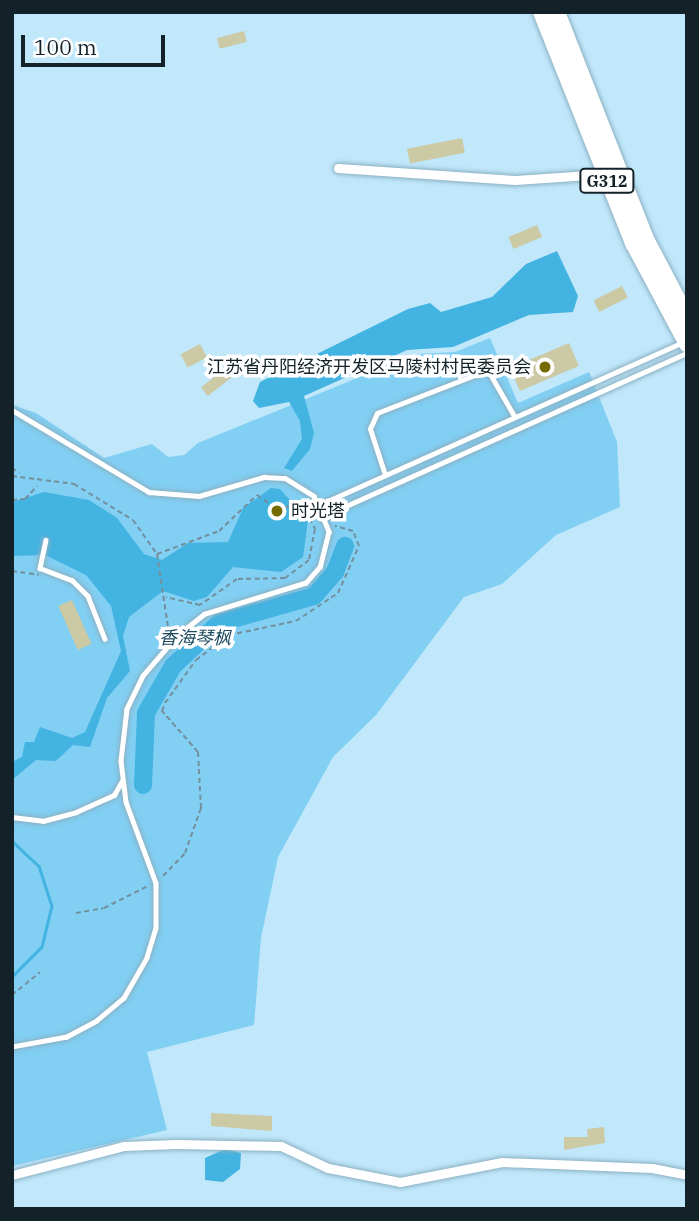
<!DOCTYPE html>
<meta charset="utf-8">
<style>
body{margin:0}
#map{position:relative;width:699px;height:1221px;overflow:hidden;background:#c0e7fa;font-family:"IBM Plex Serif","Noto Sans SC",serif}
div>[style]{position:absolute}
.green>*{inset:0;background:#81cff3}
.water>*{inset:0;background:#43b3e2}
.stream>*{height:2.5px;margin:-1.25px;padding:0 1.25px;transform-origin:1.25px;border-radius:1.25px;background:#43b3e2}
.river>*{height:18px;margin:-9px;padding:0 9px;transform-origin:9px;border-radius:9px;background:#43b3e2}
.building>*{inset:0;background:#ccc9a5;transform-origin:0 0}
.path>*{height:2px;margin-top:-1px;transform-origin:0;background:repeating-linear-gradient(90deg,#738f9c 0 5px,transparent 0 8.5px)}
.roads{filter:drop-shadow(0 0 2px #8bb0c3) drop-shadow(0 0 2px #8bb0c3)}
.lane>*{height:4.5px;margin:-2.25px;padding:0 2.25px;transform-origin:2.25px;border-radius:2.25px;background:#fff}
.street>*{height:9px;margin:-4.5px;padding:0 4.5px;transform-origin:4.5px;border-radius:4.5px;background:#fff}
.highway>*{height:16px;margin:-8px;padding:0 8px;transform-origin:8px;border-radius:8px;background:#fff}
.dots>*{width:19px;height:19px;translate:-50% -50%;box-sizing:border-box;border:4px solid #fff;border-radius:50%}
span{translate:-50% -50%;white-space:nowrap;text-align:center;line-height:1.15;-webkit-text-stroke:7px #fff;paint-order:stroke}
.shield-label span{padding:2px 5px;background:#fff;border:2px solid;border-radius:5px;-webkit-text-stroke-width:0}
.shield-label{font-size:16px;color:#132228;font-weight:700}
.poi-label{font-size:18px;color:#132228}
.right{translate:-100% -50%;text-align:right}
.left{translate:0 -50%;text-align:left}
.park-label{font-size:18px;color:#1c4a5e;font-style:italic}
.frame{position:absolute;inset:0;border:14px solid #132228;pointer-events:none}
.scale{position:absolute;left:21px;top:35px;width:144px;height:32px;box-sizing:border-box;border:4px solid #132228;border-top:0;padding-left:9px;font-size:21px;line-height:24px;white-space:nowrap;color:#132228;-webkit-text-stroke:5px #fff;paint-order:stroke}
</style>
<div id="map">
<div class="green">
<div style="clip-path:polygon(490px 338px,518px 403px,589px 372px,617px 442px,620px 507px,556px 535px,502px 584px,464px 597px,376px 715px,333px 757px,278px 857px,261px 938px,254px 1025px,147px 1052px,167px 1130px,12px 1166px,12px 405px,36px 413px,104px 458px,152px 444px,168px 457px,184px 455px,198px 443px,416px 354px,455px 352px)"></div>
</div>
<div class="water">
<div style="clip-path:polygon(557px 251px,578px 296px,573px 312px,529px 315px,453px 347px,407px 350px,304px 396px,314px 433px,310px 449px,292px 471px,284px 468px,302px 439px,300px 421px,289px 402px,259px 408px,253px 401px,260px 382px,408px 309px,430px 303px,441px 312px,492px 297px,526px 264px)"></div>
<div style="clip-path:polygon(271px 488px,280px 489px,308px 520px,303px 557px,281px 572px,233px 567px,207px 597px,194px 601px,163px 591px,129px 617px,123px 636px,130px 671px,107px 698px,90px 747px,73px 745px,56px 761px,36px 760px,12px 780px,12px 762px,22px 757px,25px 742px,34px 742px,40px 727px,72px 738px,85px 732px,121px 651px,111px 606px,86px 575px,45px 555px,12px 556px,12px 502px,44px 492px,89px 500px,117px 518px,144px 554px,162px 560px,188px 543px,228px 542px,243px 508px)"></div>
<div style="clip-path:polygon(225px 1149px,241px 1153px,240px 1169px,223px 1182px,205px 1180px,205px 1158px)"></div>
</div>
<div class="stream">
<div style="left:12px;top:841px;width:37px;rotate:43deg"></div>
<div style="left:39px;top:866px;width:42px;rotate:72deg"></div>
<div style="left:52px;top:906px;width:42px;rotate:103.7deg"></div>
<div style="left:42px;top:947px;width:42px;rotate:135deg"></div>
</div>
<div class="river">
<div style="left:143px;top:785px;width:72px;rotate:-87.6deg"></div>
<div style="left:146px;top:713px;width:54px;rotate:-60.1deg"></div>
<div style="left:173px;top:666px;width:63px;rotate:-43.1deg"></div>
<div style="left:219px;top:623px;width:99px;rotate:-15.9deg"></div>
<div style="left:314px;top:596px;width:32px;rotate:-49deg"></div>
<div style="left:335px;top:572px;width:28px;rotate:-69deg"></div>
</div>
<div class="building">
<div style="left:244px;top:31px;width:11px;height:28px;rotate:75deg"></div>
<div style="left:462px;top:138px;width:15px;height:56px;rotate:79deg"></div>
<div style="left:537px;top:225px;width:13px;height:31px;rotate:67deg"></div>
<div style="left:622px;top:286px;width:13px;height:32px;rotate:63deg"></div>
<div style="left:569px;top:343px;width:25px;height:64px;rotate:67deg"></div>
<div style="left:200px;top:344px;width:15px;height:22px;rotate:62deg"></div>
<div style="left:227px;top:367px;width:11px;height:33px;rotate:52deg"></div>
<div style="left:72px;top:600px;width:48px;height:15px;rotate:66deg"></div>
<div style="clip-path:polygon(211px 1113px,272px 1116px,272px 1131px,211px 1126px)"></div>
<div style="clip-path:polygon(604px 1127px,605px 1143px,564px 1150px,564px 1137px,588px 1137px,587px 1129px)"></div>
</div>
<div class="path">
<div style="left:12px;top:468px;width:9px;rotate:32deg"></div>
<div style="left:12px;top:476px;width:63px;rotate:7.4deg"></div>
<div style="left:74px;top:484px;width:69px;rotate:31.4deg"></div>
<div style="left:133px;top:520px;width:42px;rotate:54.8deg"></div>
<div style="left:157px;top:554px;width:80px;rotate:81.4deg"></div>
<div style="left:12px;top:500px;width:13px;rotate:-4deg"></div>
<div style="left:25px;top:499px;width:18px;rotate:-47deg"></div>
<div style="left:157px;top:554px;width:66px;rotate:-20.4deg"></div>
<div style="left:219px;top:531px;width:52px;rotate:-43.5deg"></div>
<div style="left:257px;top:495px;width:24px;rotate:35deg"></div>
<div style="left:277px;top:509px;width:26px;rotate:-13deg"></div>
<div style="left:302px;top:503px;width:29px;rotate:63deg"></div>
<div style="left:315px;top:529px;width:32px;rotate:101deg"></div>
<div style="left:309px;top:560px;width:30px;rotate:143deg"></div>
<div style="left:285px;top:578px;width:48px;rotate:178.8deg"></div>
<div style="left:237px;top:579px;width:45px;rotate:144.9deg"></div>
<div style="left:200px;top:605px;width:35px;rotate:-167deg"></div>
<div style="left:12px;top:571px;width:27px;rotate:8deg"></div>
<div style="left:163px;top:876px;width:32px;rotate:-46deg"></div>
<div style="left:185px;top:853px;width:48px;rotate:-70.4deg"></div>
<div style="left:201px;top:808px;width:56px;rotate:-93.1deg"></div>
<div style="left:198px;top:752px;width:55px;rotate:-131.3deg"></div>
<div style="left:162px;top:711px;width:9px;rotate:-69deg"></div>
<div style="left:165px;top:703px;width:53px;rotate:-54.2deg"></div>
<div style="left:196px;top:660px;width:41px;rotate:-37.1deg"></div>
<div style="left:229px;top:635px;width:68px;rotate:-11.8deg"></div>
<div style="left:296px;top:621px;width:50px;rotate:-33.7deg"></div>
<div style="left:338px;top:593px;width:51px;rotate:-65.9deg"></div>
<div style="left:359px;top:546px;width:16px;rotate:-112deg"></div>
<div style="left:353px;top:531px;width:19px;rotate:-164deg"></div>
<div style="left:12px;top:910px;width:14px;rotate:90deg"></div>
<div style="left:76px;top:913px;width:28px;rotate:-10deg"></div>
<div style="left:104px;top:908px;width:51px;rotate:-26.6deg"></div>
<div style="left:12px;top:995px;width:36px;rotate:-39deg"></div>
</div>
<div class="roads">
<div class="lane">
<div style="left:12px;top:410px;width:160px;rotate:30.9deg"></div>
<div style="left:149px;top:492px;width:50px;rotate:4.6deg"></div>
<div style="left:199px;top:496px;width:68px;rotate:-16.3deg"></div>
<div style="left:264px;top:477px;width:21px;rotate:3deg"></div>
<div style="left:285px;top:478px;width:34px;rotate:32deg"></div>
<div style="left:314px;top:496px;width:39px;rotate:67deg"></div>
<div style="left:329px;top:532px;width:36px;rotate:104deg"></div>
<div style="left:320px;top:567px;width:21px;rotate:131deg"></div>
<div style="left:306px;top:583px;width:106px;rotate:162.9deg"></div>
<div style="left:205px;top:614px;width:33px;rotate:142deg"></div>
<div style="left:179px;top:634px;width:55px;rotate:130.6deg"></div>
<div style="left:143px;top:676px;width:37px;rotate:116deg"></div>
<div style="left:127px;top:709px;width:52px;rotate:96.6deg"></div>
<div style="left:121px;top:761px;width:41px;rotate:83deg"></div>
<div style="left:126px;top:802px;width:86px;rotate:69.7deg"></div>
<div style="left:156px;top:883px;width:45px;rotate:90deg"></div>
<div style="left:156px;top:928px;width:31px;rotate:107deg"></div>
<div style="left:147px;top:958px;width:46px;rotate:119.9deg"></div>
<div style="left:124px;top:998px;width:35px;rotate:140deg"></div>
<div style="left:97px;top:1021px;width:34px;rotate:152deg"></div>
<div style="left:67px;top:1037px;width:56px;rotate:169.7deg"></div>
<div style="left:385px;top:475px;width:48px;rotate:-108.1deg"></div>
<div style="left:370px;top:429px;width:17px;rotate:-66deg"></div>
<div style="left:377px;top:413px;width:119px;rotate:-21.2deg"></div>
<div style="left:488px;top:370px;width:54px;rotate:60.1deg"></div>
<div style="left:321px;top:504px;width:397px;rotate:-24.1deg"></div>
<div style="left:326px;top:515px;width:396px;rotate:-24.2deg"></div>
<div style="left:46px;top:540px;width:29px;rotate:102deg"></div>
<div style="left:40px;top:568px;width:34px;rotate:21deg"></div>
<div style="left:72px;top:580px;width:23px;rotate:45deg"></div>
<div style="left:88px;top:596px;width:46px;rotate:68.4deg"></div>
<div style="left:12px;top:817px;width:31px;rotate:7deg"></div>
<div style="left:43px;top:821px;width:34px;rotate:-15deg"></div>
<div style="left:76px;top:812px;width:42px;rotate:-24.1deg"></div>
<div style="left:114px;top:795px;width:16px;rotate:-60deg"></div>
</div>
<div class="street">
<div style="left:338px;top:168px;width:177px;rotate:3.9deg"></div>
<div style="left:515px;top:180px;width:89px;rotate:-3.9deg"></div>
<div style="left:12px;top:1175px;width:116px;rotate:-14.5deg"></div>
<div style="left:124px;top:1146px;width:52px;rotate:-2.2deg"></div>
<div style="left:176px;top:1144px;width:105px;rotate:1.1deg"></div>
<div style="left:281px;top:1146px;width:52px;rotate:25.1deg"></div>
<div style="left:328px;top:1168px;width:73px;rotate:11deg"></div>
<div style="left:400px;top:1182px;width:104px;rotate:-11.1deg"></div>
<div style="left:502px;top:1162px;width:150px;rotate:2.3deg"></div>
<div style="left:652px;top:1168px;width:36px;rotate:11deg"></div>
</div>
<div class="highway">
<div style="left:541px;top:12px;width:249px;rotate:68.3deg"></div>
<div style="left:633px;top:243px;width:115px;rotate:61.9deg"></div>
<div style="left:557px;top:12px;width:242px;rotate:68.6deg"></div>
<div style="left:645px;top:237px;width:90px;rotate:62.3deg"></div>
</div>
</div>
<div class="dots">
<div style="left:545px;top:367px;background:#756b04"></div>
<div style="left:277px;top:511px;background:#756b04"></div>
</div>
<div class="shield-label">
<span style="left:607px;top:181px">G312</span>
</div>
<div class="poi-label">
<span class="right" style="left:531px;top:367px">江苏省丹阳经济开发区马陵村村民委员会</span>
<span class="left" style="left:291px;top:511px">时光塔</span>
</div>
<div class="park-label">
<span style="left:195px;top:638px">香海琴枫</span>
</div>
<div class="frame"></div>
<div class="scale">100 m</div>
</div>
